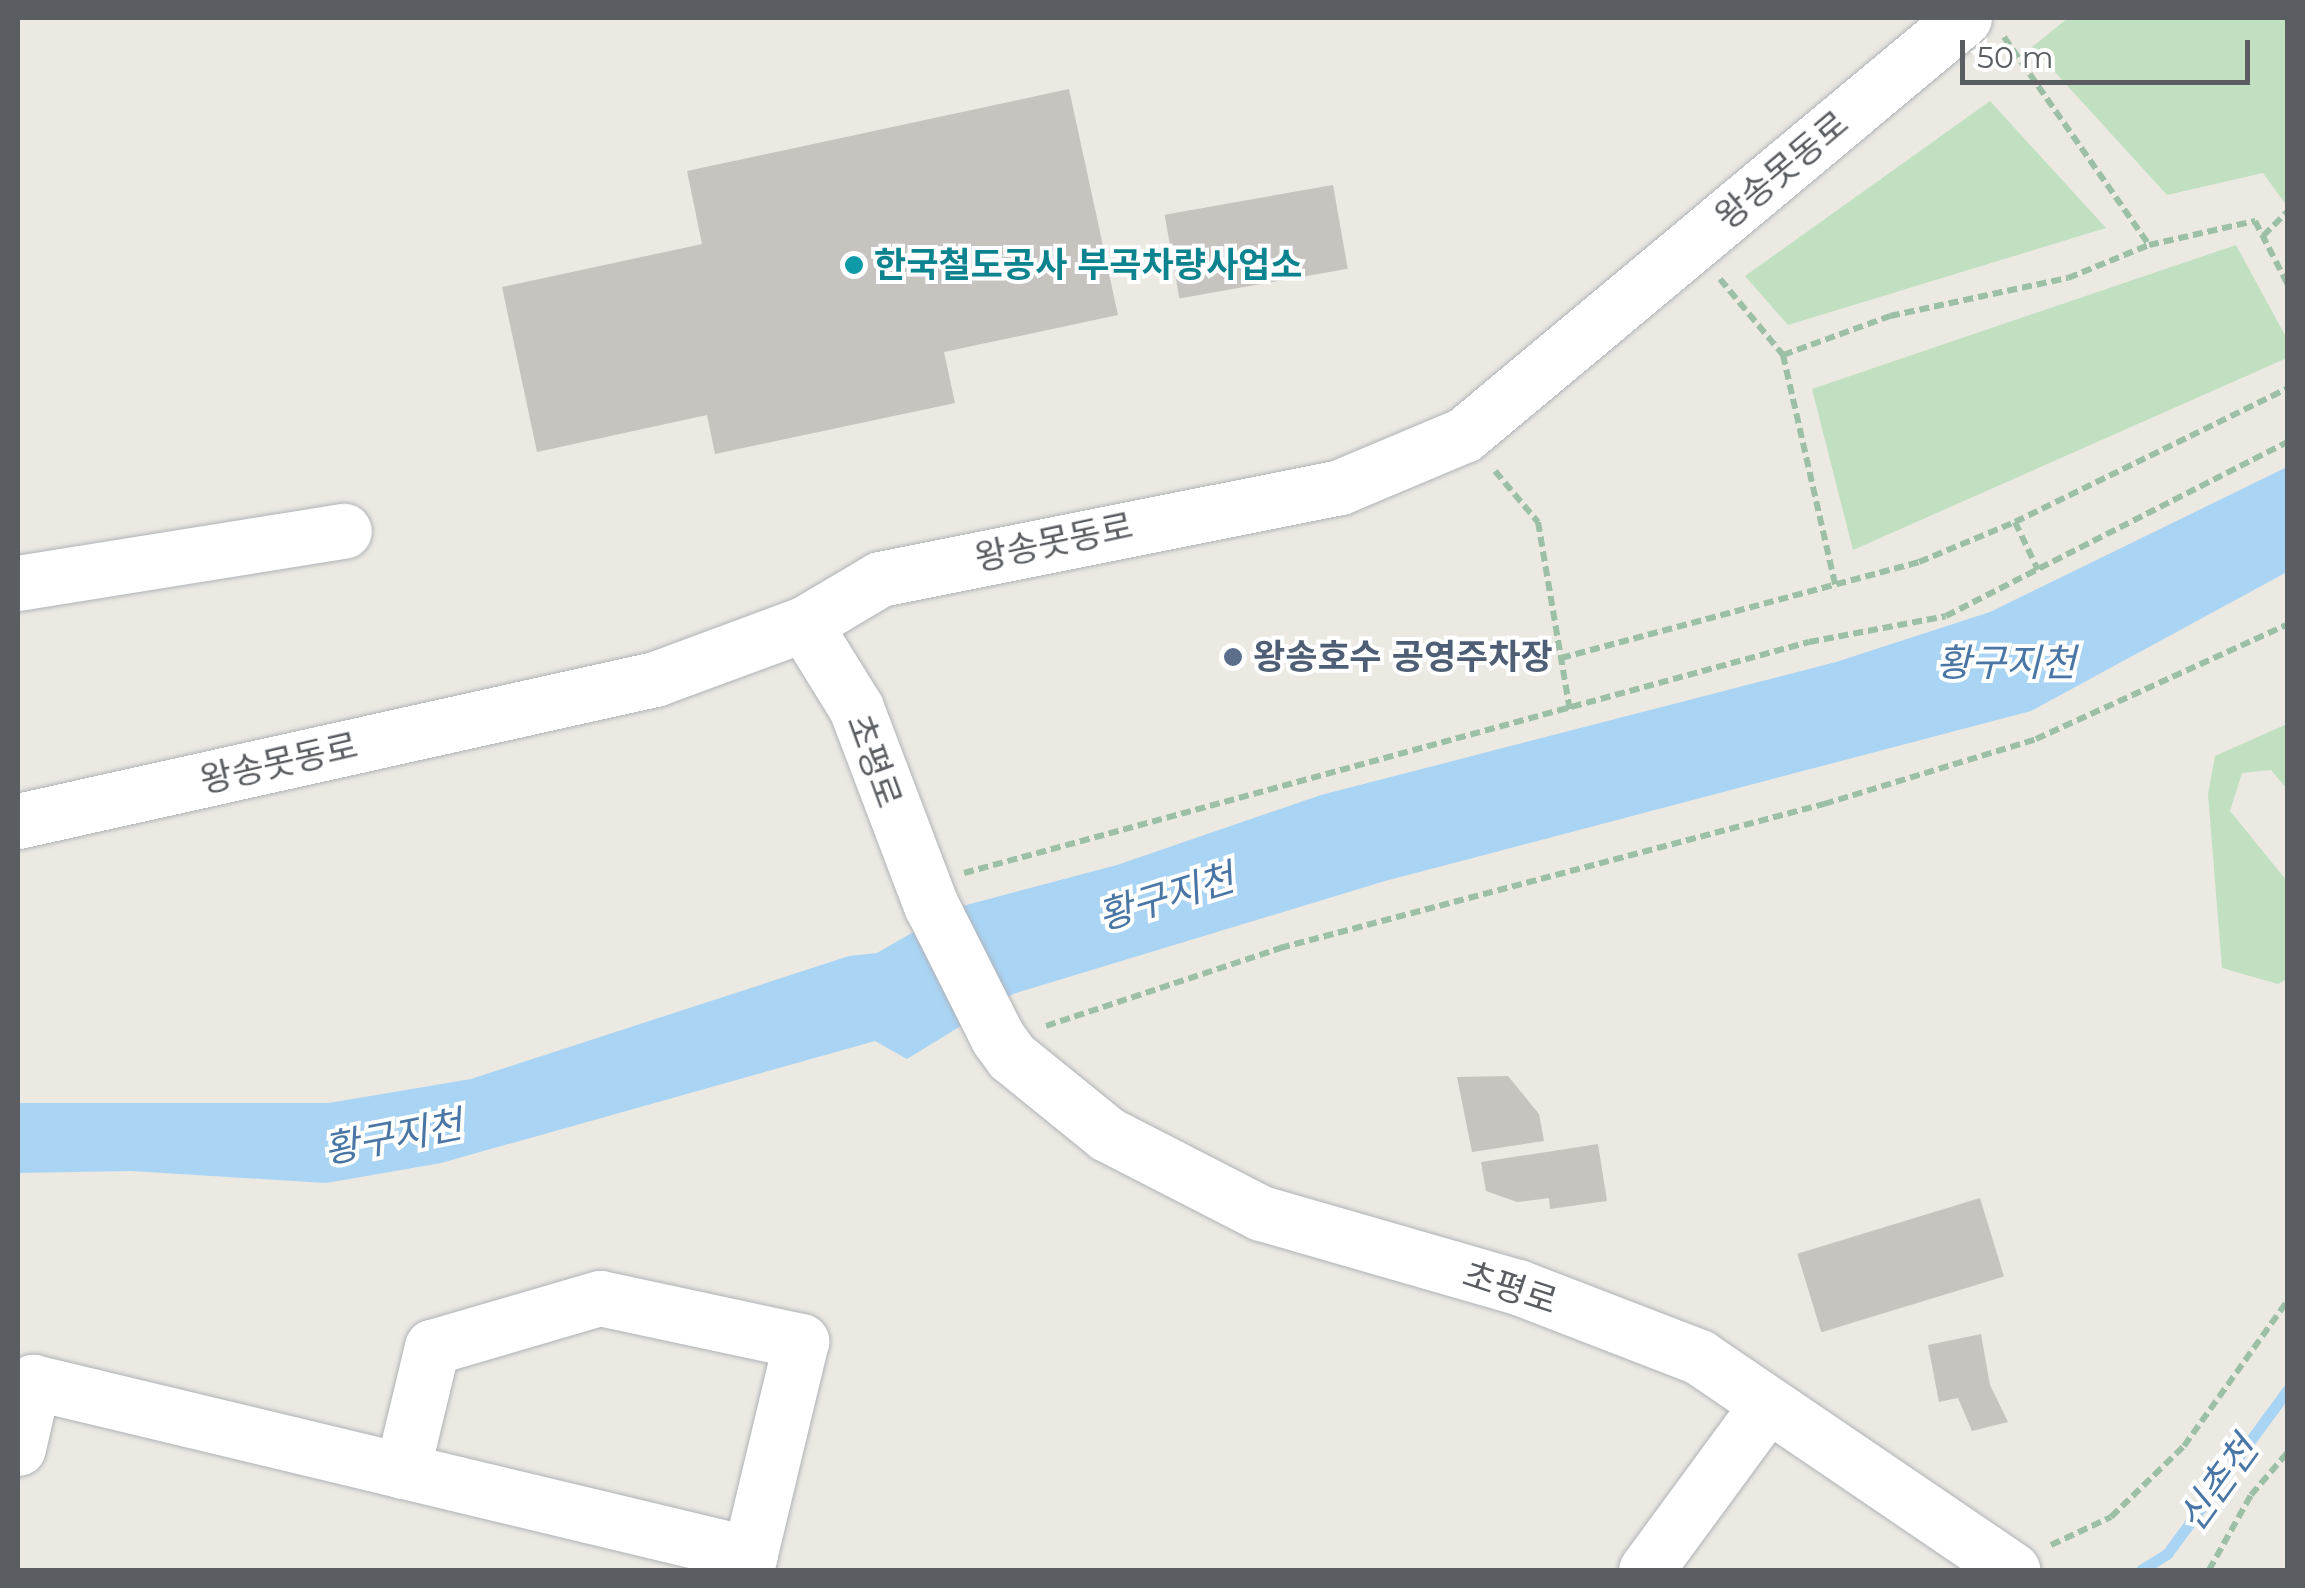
<!DOCTYPE html>
<meta charset="utf-8">
<style>
body{margin:0}
#map{position:relative;width:2305px;height:1588px;overflow:hidden;background:#ebe9e2;font-family:Montserrat,"Noto Sans KR",sans-serif}
div>[style]{position:absolute}
.green>*{inset:0;background:#c1e0c1}
.water>*{inset:0;background:#a9d4f4}
.stream>*{height:11px;margin:-5.5px;padding:0 5.5px;transform-origin:5.5px;border-radius:5.5px;background:#a9d4f4}
.building>*{inset:0;background:#c7c4bf;transform-origin:0 0}
.path>*{height:6px;margin-top:-3px;transform-origin:0;background:repeating-linear-gradient(90deg,#9bc0a6 0 10px,transparent 0 15px)}
.roads{filter:drop-shadow(0 0 2px #afb2b6) drop-shadow(0 0 2px #afb2b6)}
.minor>*{height:55px;margin:-27.5px;padding:0 27.5px;transform-origin:27.5px;border-radius:27.5px;background:#fff}
.dots>*{width:28px;height:28px;translate:-50% -50%;box-sizing:border-box;border:5px solid #fff;border-radius:50%}
span{translate:-50% -50%;white-space:nowrap;text-align:center;line-height:1.15;-webkit-text-stroke:8px #fff;paint-order:stroke}
.street-label{font-size:35px;color:#5a5d61}
.culture-label{font-size:35px;color:#0d838f;font-weight:700}
.left{translate:0 -50%;text-align:left}
.service-label{font-size:35px;color:#4e5e75;font-weight:700}
.water-label{font-size:38px;color:#4976a4;font-style:italic}
.frame{position:absolute;inset:0;border:20px solid #5a5d61;pointer-events:none}
.scale{position:absolute;left:1960px;top:40px;width:290px;height:45px;box-sizing:border-box;border:5px solid #5a5d61;border-top:0;padding-left:12px;font-size:30px;line-height:35px;white-space:nowrap;color:#5a5d61;-webkit-text-stroke:8px #fff;paint-order:stroke}
</style>
<div id="map">
<div class="green">
<div style="clip-path:polygon(2068px 18px,2287px 18px,2287px 206px,2263px 173px,2167px 195px,2032px 47px)"></div>
<div style="clip-path:polygon(1990px 101px,2106px 228px,1788px 325px,1745px 276px)"></div>
<div style="clip-path:polygon(2236px 245px,2287px 339px,2287px 358px,1853px 550px,1812px 389px)"></div>
<div style="clip-path:polygon(2287px 724px,2287px 789px,2271px 770px,2242px 773px,2230px 811px,2287px 881px,2287px 979px,2278px 984px,2222px 968px,2208px 794px,2215px 756px)"></div>
</div>
<div class="water">
<div style="clip-path:polygon(2287px 467px,2287px 572px,2031px 711px,1385px 881px,1013px 994px,907px 1059px,875px 1041px,441px 1163px,326px 1183px,131px 1171px,18px 1173px,18px 1103px,329px 1103px,471px 1079px,849px 956px,877px 953px,955px 908px,1117px 865px,1321px 795px,1836px 662px,1990px 612px)"></div>
</div>
<div class="stream">
<div style="left:2141px;top:1570px;width:31px;rotate:-32deg"></div>
<div style="left:2167px;top:1554px;width:205px;rotate:-53.7deg"></div>
</div>
<div class="building">
<div style="clip-path:polygon(1069px 89px,1118px 315px,944px 352px,955px 403px,715px 454px,707px 415px,537px 452px,502px 287px,702px 244px,687px 171px)"></div>
<div style="left:1333px;top:185px;width:85px;height:171px;rotate:80deg"></div>
<div style="clip-path:polygon(1508px 1076px,1539px 1114px,1544px 1141px,1472px 1152px,1457px 1077px)"></div>
<div style="clip-path:polygon(1598px 1144px,1607px 1201px,1550px 1209px,1549px 1198px,1517px 1202px,1486px 1191px,1481px 1162px)"></div>
<div style="left:1980px;top:1198px;width:82px;height:191px;rotate:73deg"></div>
<div style="clip-path:polygon(1981px 1334px,1990px 1385px,2008px 1422px,1972px 1431px,1958px 1398px,1939px 1402px,1928px 1345px)"></div>
</div>
<div class="path">
<div style="left:2004px;top:37px;width:254px;rotate:55.1deg"></div>
<div style="left:2263px;top:236px;width:35px;rotate:-45deg"></div>
<div style="left:1720px;top:279px;width:99px;rotate:50.3deg"></div>
<div style="left:1783px;top:355px;width:240px;rotate:77.2deg"></div>
<div style="left:1783px;top:355px;width:114px;rotate:-20deg"></div>
<div style="left:1890px;top:316px;width:182px;rotate:-12.1deg"></div>
<div style="left:2068px;top:278px;width:87px;rotate:-22.2deg"></div>
<div style="left:2149px;top:245px;width:109px;rotate:-12.8deg"></div>
<div style="left:2255px;top:221px;width:72px;rotate:62.7deg"></div>
<div style="left:1495px;top:471px;width:67px;rotate:49.9deg"></div>
<div style="left:1538px;top:522px;width:192px;rotate:80.4deg"></div>
<div style="left:2015px;top:522px;width:53px;rotate:64.4deg"></div>
<div style="left:1561px;top:658px;width:371px;rotate:-15deg"></div>
<div style="left:1919px;top:562px;width:104px;rotate:-22.6deg"></div>
<div style="left:2015px;top:522px;width:304px;rotate:-26.1deg"></div>
<div style="left:964px;top:873px;width:876px;rotate:-15.29deg"></div>
<div style="left:1809px;top:642px;width:139px;rotate:-10.7deg"></div>
<div style="left:1946px;top:616px;width:384px;rotate:-27deg"></div>
<div style="left:1046px;top:1026px;width:247px;rotate:-18.4deg"></div>
<div style="left:1280px;top:948px;width:563px;rotate:-14.83deg"></div>
<div style="left:1824px;top:804px;width:222px;rotate:-17deg"></div>
<div style="left:2036px;top:739px;width:277px;rotate:-24.5deg"></div>
<div style="left:2051px;top:1545px;width:66px;rotate:-25deg"></div>
<div style="left:2111px;top:1517px;width:102px;rotate:-44.2deg"></div>
<div style="left:2184px;top:1446px;width:179px;rotate:-54.5deg"></div>
<div style="left:2209px;top:1570px;width:86px;rotate:-60.8deg"></div>
<div style="left:2251px;top:1495px;width:57px;rotate:-49.3deg"></div>
</div>
<div class="roads">
<div class="minor">
<div style="left:18px;top:583px;width:330px;rotate:-9.1deg"></div>
<div style="left:804px;top:624px;width:99px;rotate:58.2deg"></div>
<div style="left:856px;top:708px;width:211px;rotate:69.2deg"></div>
<div style="left:931px;top:905px;width:149px;rotate:63.3deg"></div>
<div style="left:998px;top:1038px;width:24px;rotate:54deg"></div>
<div style="left:1012px;top:1057px;width:122px;rotate:39deg"></div>
<div style="left:1107px;top:1134px;width:173px;rotate:27.2deg"></div>
<div style="left:1261px;top:1213px;width:267px;rotate:16.1deg"></div>
<div style="left:1518px;top:1287px;width:194px;rotate:21.1deg"></div>
<div style="left:1699px;top:1357px;width:379px;rotate:34.2deg"></div>
<div style="left:18px;top:821px;width:653px;rotate:-12.57deg"></div>
<div style="left:655px;top:679px;width:159px;rotate:-20.3deg"></div>
<div style="left:804px;top:624px;width:88px;rotate:-30.6deg"></div>
<div style="left:880px;top:579px;width:469px;rotate:-11.3deg"></div>
<div style="left:1340px;top:487px;width:134px;rotate:-22.8deg"></div>
<div style="left:1464px;top:435px;width:651px;rotate:-39.83deg"></div>
<div style="left:18px;top:1448px;width:68px;rotate:-77.2deg"></div>
<div style="left:33px;top:1382px;width:737px;rotate:13.49deg"></div>
<div style="left:750px;top:1554px;width:16px;rotate:104deg"></div>
<div style="left:402px;top:1471px;width:128px;rotate:-76.4deg"></div>
<div style="left:432px;top:1347px;width:175px;rotate:-16.3deg"></div>
<div style="left:600px;top:1298px;width:206px;rotate:12.1deg"></div>
<div style="left:801px;top:1341px;width:219px;rotate:103.5deg"></div>
<div style="left:1646px;top:1570px;width:206px;rotate:-53.7deg"></div>
</div>
</div>
<div class="dots">
<div style="left:854px;top:265px;background:#0f9aa8"></div>
<div style="left:1233px;top:657px;background:#5c6f8a"></div>
</div>
<div class="street-label">
<span style="left:1782px;top:170px;rotate:-40deg">왕송못동로</span>
<span style="left:1054px;top:542px;rotate:-12deg">왕송못동로</span>
<span style="left:874px;top:761px;rotate:70deg">초평로</span>
<span style="left:279px;top:763px;rotate:-13deg">왕송못동로</span>
<span style="left:1510px;top:1288px;rotate:18deg">초평로</span>
</div>
<div class="culture-label">
<span class="left" style="left:874px;top:265px">한국철도공사 부곡차량사업소</span>
</div>
<div class="service-label">
<span class="left" style="left:1253px;top:657px">왕송호수 공영주차장</span>
</div>
<div class="water-label">
<span style="left:2006px;top:663px">황구지천</span>
<span style="left:1166px;top:897px;rotate:-17deg">황구지천</span>
<span style="left:393px;top:1137px;rotate:-11deg">황구지천</span>
<span style="left:2218px;top:1484px;rotate:-54deg">신촌천</span>
</div>
<div class="frame"></div>
<div class="scale">50 m</div>
</div>
